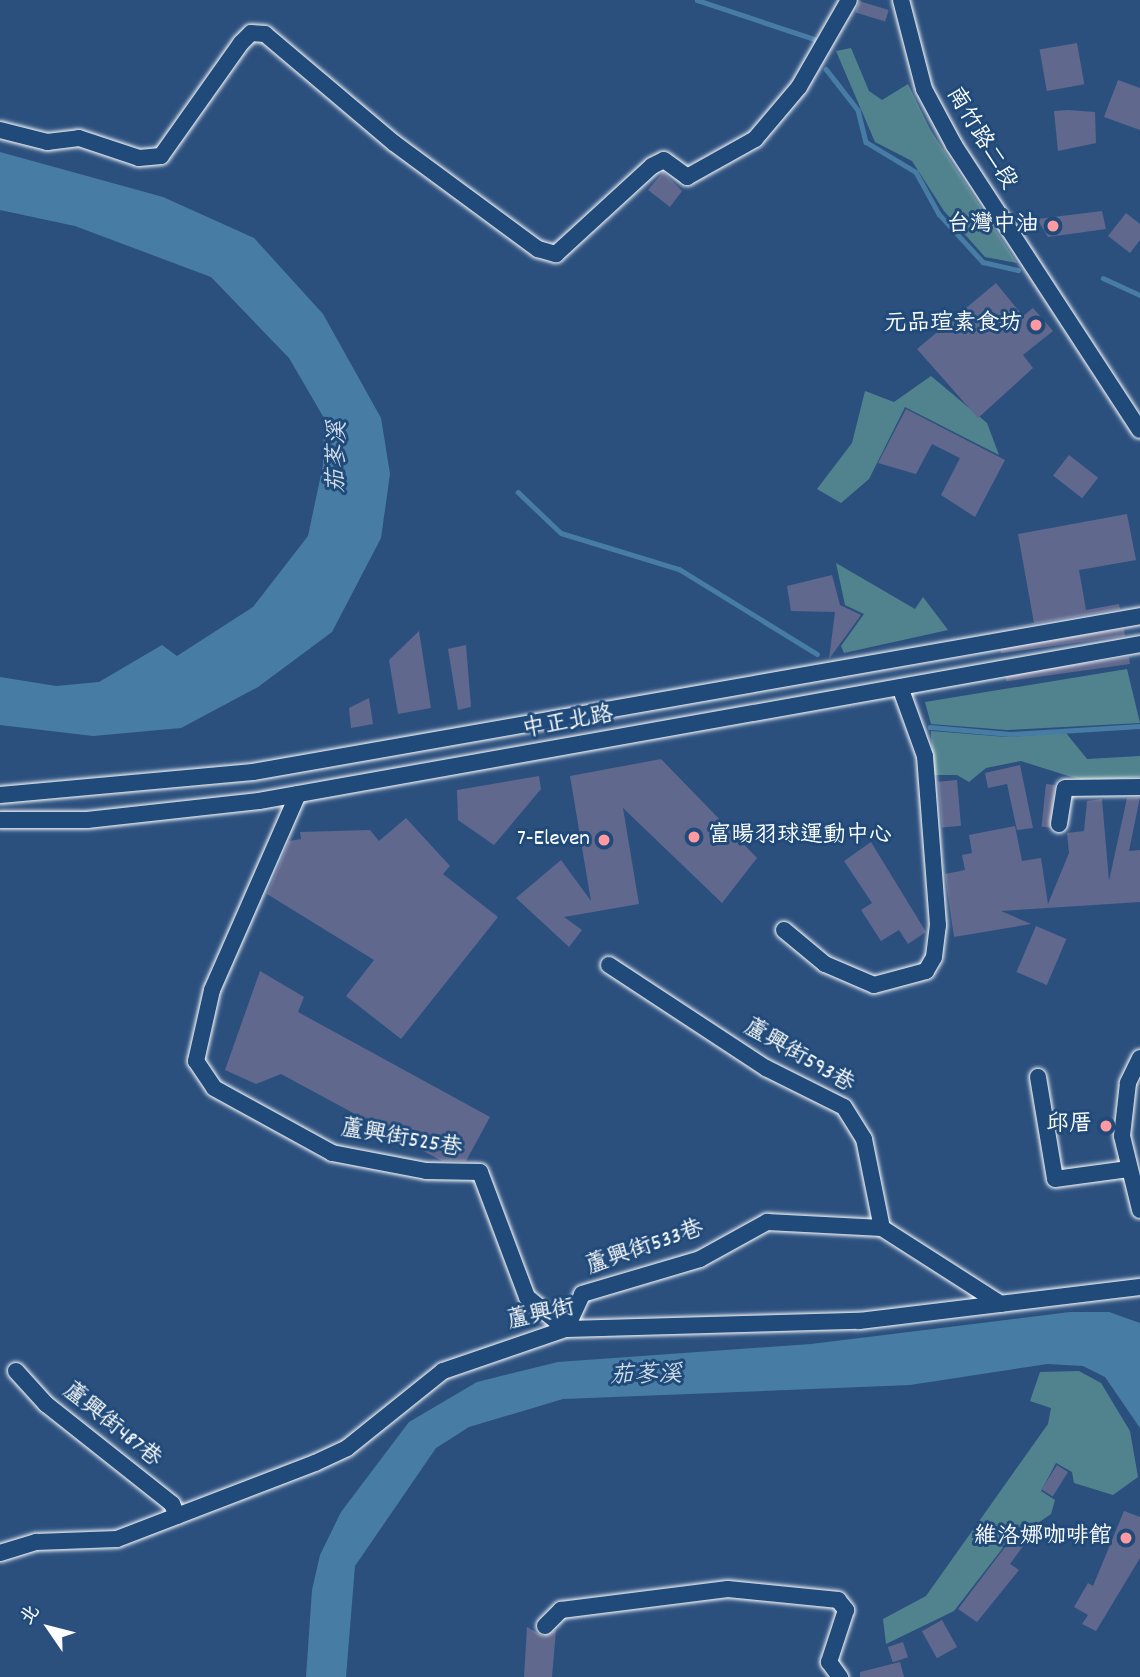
<!DOCTYPE html>
<meta charset="utf-8">
<style>
body{margin:0}
#map{position:relative;width:1140px;height:1677px;overflow:hidden;background:#2c507e;font-family:Dekko,"LXGW WenKai TC",sans-serif}
div>[style]{position:absolute}
.green>*{inset:0;background:#51838e}
.water>*{inset:0;background:#477da5}
.stream>*{height:4.5px;margin:-2.25px;padding:0 2.25px;transform-origin:2.25px;border-radius:2.25px;background:#477da5}
.building>*{inset:0;background:#60688e;transform-origin:0 0}
.roads{filter:drop-shadow(0 0 2px #fff) drop-shadow(0 0 2px #fff)}
.minor>*{height:16px;margin:-8px;padding:0 8px;transform-origin:8px;border-radius:8px;background:#1f4a7a}
.dots>*{width:19px;height:19px;translate:-50% -50%;box-sizing:border-box;border:4px solid #1f4a7a;border-radius:50%}
span{translate:-50% -50%;white-space:nowrap;text-align:center;line-height:1.15;-webkit-text-stroke:6px #1f4a7a;paint-order:stroke}
.street-label{font-size:23px;color:#fff}
.poi-label{font-size:23px;color:#fff}
.right{translate:-100% -50%;text-align:right}
.left{translate:0 -50%;text-align:left}
.water-label{font-size:24px;color:#d1dee8;font-style:italic}
.north{position:absolute;left:14px;top:1593px;width:70px;height:70px;-webkit-text-stroke:5px #1f4a7a;paint-order:stroke;rotate:305deg;font-size:19px;font-weight:700;line-height:28px;text-align:center;color:#fff}
.north::after{content:'';display:block;margin:auto;width:24px;height:32px;background:#fff;clip-path:polygon(50% 0,100% 100%,50% 72%,0 100%)}
</style>
<div id="map">
<div class="green">
<div style="clip-path:polygon(851px 48px,869px 91px,882px 100px,908px 84px,930px 129px,1017px 263px,985px 257px,944px 211px,912px 161px,875px 142px,836px 51px)"></div>
<div style="clip-path:polygon(931px 376px,987px 423px,999px 455px,905px 407px,869px 479px,841px 503px,817px 489px,852px 443px,865px 391px,894px 402px)"></div>
<div style="clip-path:polygon(836px 563px,915px 609px,923px 597px,948px 630px,844px 653px,841px 646px,864px 614px,845px 605px)"></div>
<div style="clip-path:polygon(1127px 669px,1140px 723px,1007px 730px,931px 724px,925px 702px)"></div>
<div style="clip-path:polygon(931px 731px,1007px 737px,1066px 733px,1087px 759px,1140px 756px,1140px 777px,1081px 780px,1021px 761px,986px 768px,969px 782px,957px 775px,933px 775px)"></div>
<div style="clip-path:polygon(1079px 1371px,1101px 1383px,1130px 1431px,1138px 1477px,1113px 1495px,1074px 1483px,1072px 1472px,1056px 1463px,1041px 1491px,1055px 1500px,1051px 1514px,1035px 1525px,1022px 1523px,954px 1611px,886px 1644px,883px 1619px,926px 1596px,1048px 1424px,1051px 1408px,1030px 1401px,1040px 1372px)"></div>
</div>
<div class="water">
<div style="clip-path:polygon(0 152px,163px 197px,254px 238px,323px 314px,381px 418px,390px 474px,381px 538px,332px 632px,258px 687px,181px 728px,93px 736px,0 725px,0 677px,56px 686px,99px 682px,162px 645px,177px 656px,253px 607px,308px 536px,323px 465px,324px 418px,289px 358px,211px 277px,75px 226px,0 210px)"></div>
<div style="clip-path:polygon(1070px 1312px,1109px 1312px,1140px 1323px,1140px 1428px,1105px 1377px,1083px 1366px,1047px 1364px,910px 1385px,563px 1399px,469px 1427px,436px 1448px,355px 1566px,346px 1677px,306px 1677px,312px 1590px,320px 1555px,341px 1512px,409px 1422px,477px 1382px,558px 1362px,811px 1344px)"></div>
</div>
<div class="stream">
<div style="left:697px;top:0;width:126px;rotate:18.4deg"></div>
<div style="left:817px;top:40px;width:6px;rotate:99deg"></div>
<div style="left:826px;top:69px;width:52px;rotate:52deg"></div>
<div style="left:858px;top:110px;width:33px;rotate:76deg"></div>
<div style="left:866px;top:142px;width:58px;rotate:31deg"></div>
<div style="left:916px;top:172px;width:48px;rotate:61.3deg"></div>
<div style="left:939px;top:214px;width:65px;rotate:47.5deg"></div>
<div style="left:983px;top:262px;width:36px;rotate:13deg"></div>
<div style="left:1103px;top:278px;width:41px;rotate:24.7deg"></div>
<div style="left:518px;top:492px;width:59px;rotate:43.6deg"></div>
<div style="left:561px;top:533px;width:123px;rotate:17deg"></div>
<div style="left:679px;top:569px;width:162px;rotate:31.6deg"></div>
<div style="left:930px;top:727px;width:80px;rotate:5deg"></div>
<div style="left:1010px;top:734px;width:130px;rotate:-3.5deg"></div>
</div>
<div class="building">
<div style="left:859px;top:1px;width:31px;height:12px;rotate:17deg"></div>
<div style="left:1077px;top:43px;width:42px;height:38px;rotate:80deg"></div>
<div style="clip-path:polygon(1118px 80px,1140px 88px,1140px 130px,1104px 117px)"></div>
<div style="clip-path:polygon(1068px 110px,1095px 112px,1096px 143px,1058px 151px,1054px 111px)"></div>
<div style="clip-path:polygon(663px 172px,682px 191px,670px 207px,648px 190px)"></div>
<div style="clip-path:polygon(1102px 211px,1106px 229px,1048px 237px,1037px 219px)"></div>
<div style="clip-path:polygon(1126px 213px,1140px 224px,1140px 240px,1130px 253px,1108px 236px)"></div>
<div style="clip-path:polygon(996px 283px,1023px 316px,1033px 308px,1053px 331px,1023px 355px,1033px 368px,978px 418px,917px 349px)"></div>
<div style="clip-path:polygon(906px 409px,1005px 460px,975px 517px,941px 495px,960px 458px,932px 444px,916px 474px,878px 463px)"></div>
<div style="left:1069px;top:455px;width:37px;height:26px;rotate:38deg"></div>
<div style="clip-path:polygon(1127px 514px,1136px 560px,1079px 570px,1086px 610px,1119px 604px,1120px 609px,997px 630px,1034px 623px,1018px 534px)"></div>
<div style="clip-path:polygon(832px 575px,840px 605px,861px 615px,829px 659px,835px 612px,791px 611px,787px 586px)"></div>
<div style="left:1124px;top:629px;width:7px;height:125px;rotate:82deg"></div>
<div style="clip-path:polygon(419px 631px,431px 708px,398px 714px,389px 660px)"></div>
<div style="clip-path:polygon(466px 645px,471px 707px,458px 710px,448px 649px)"></div>
<div style="left:1129px;top:657px;width:7px;height:125px;rotate:82deg"></div>
<div style="clip-path:polygon(369px 698px,373px 724px,351px 728px,349px 708px)"></div>
<div style="clip-path:polygon(661px 759px,757px 858px,722px 903px,623px 808px,639px 904px,564px 917px,582px 930px,569px 947px,516px 898px,561px 860px,591px 901px,570px 776px)"></div>
<div style="clip-path:polygon(1020px 765px,1033px 828px,1017px 830px,1007px 784px,988px 788px,985px 773px)"></div>
<div style="clip-path:polygon(539px 776px,541px 789px,494px 845px,458px 820px,457px 790px)"></div>
<div style="left:957px;top:780px;width:46px;height:19px;rotate:85deg"></div>
<div style="left:1046px;top:784px;width:9px;height:43px;rotate:6deg"></div>
<div style="clip-path:polygon(1140px 797px,1129px 851px,1140px 850px,1140px 902px,1001px 911px,1031px 924px,954px 937px,945px 874px,965px 870px,962px 855px,972px 853px,969px 835px,1015px 826px,1022px 861px,1041px 858px,1048px 904px,1069px 853px,1067px 833px,1084px 831px,1087px 801px,1102px 799px,1109px 881px,1127px 798px)"></div>
<div style="clip-path:polygon(406px 818px,450px 866px,443px 874px,498px 917px,401px 1039px,346px 996px,374px 960px,267px 894px,289px 841px,301px 839px,300px 832px,370px 830px,379px 841px)"></div>
<div style="clip-path:polygon(871px 842px,926px 932px,908px 944px,899px 930px,881px 941px,861px 910px,872px 903px,844px 861px)"></div>
<div style="left:1036px;top:926px;width:33px;height:50px;rotate:23deg"></div>
<div style="clip-path:polygon(260px 971px,304px 997px,298px 1012px,490px 1117px,466px 1161px,442px 1161px,281px 1074px,256px 1084px,225px 1070px)"></div>
<div style="left:1057px;top:1465px;width:13px;height:29px;rotate:32deg"></div>
<div style="clip-path:polygon(1124px 1511px,1140px 1517px,1140px 1558px,1096px 1631px,1082px 1624px,1088px 1615px,1074px 1607px,1088px 1583px,1093px 1586px)"></div>
<div style="clip-path:polygon(1021px 1526px,1032px 1534px,1010px 1564px,1019px 1570px,977px 1622px,958px 1609px)"></div>
<div style="left:942px;top:1620px;width:31px;height:23px;rotate:61deg"></div>
<div style="clip-path:polygon(527px 1627px,543px 1636px,556px 1630px,552px 1677px,524px 1677px)"></div>
<div style="left:903px;top:1642px;width:16px;height:16px;rotate:72deg"></div>
<div style="clip-path:polygon(900px 1662px,904px 1677px,860px 1677px,860px 1672px)"></div>
</div>
<div class="roads">
<div class="minor">
<div style="left:901px;top:0;width:92px;rotate:75.5deg"></div>
<div style="left:924px;top:89px;width:64px;rotate:61.8deg"></div>
<div style="left:954px;top:145px;width:340px;rotate:56.9deg"></div>
<div style="left:0;top:130px;width:49px;rotate:14.3deg"></div>
<div style="left:47px;top:142px;width:32px;rotate:-7deg"></div>
<div style="left:79px;top:138px;width:63px;rotate:18.4deg"></div>
<div style="left:139px;top:158px;width:22px;rotate:-5deg"></div>
<div style="left:161px;top:156px;width:138px;rotate:-54.7deg"></div>
<div style="left:241px;top:43px;width:14px;rotate:-45deg"></div>
<div style="left:251px;top:33px;width:14px;rotate:4deg"></div>
<div style="left:265px;top:34px;width:169px;rotate:40.2deg"></div>
<div style="left:394px;top:143px;width:179px;rotate:36.4deg"></div>
<div style="left:538px;top:249px;width:19px;rotate:16deg"></div>
<div style="left:556px;top:254px;width:130px;rotate:-42.5deg"></div>
<div style="left:652px;top:166px;width:13px;rotate:-27deg"></div>
<div style="left:664px;top:160px;width:29px;rotate:36deg"></div>
<div style="left:687px;top:177px;width:78px;rotate:-29.2deg"></div>
<div style="left:755px;top:139px;width:68px;rotate:-49.8deg"></div>
<div style="left:799px;top:87px;width:100px;rotate:-60.1deg"></div>
<div style="left:298px;top:794px;width:214px;rotate:113.7deg"></div>
<div style="left:212px;top:990px;width:73px;rotate:102.7deg"></div>
<div style="left:196px;top:1061px;width:32px;rotate:56deg"></div>
<div style="left:214px;top:1088px;width:135px;rotate:28.8deg"></div>
<div style="left:332px;top:1153px;width:96px;rotate:10.8deg"></div>
<div style="left:426px;top:1171px;width:54px;rotate:1.1deg"></div>
<div style="left:480px;top:1172px;width:134px;rotate:69.4deg"></div>
<div style="left:527px;top:1297px;width:50px;rotate:39.4deg"></div>
<div style="left:566px;top:1329px;width:38px;rotate:-65deg"></div>
<div style="left:582px;top:1294px;width:123px;rotate:-16.5deg"></div>
<div style="left:700px;top:1259px;width:77px;rotate:-28.9deg"></div>
<div style="left:767px;top:1222px;width:115px;rotate:3deg"></div>
<div style="left:882px;top:1228px;width:141px;rotate:32.6deg"></div>
<div style="left:0;top:795px;width:254px;rotate:-5.2deg"></div>
<div style="left:253px;top:772px;width:901px;rotate:-9.97deg"></div>
<div style="left:0;top:820px;width:87px"></div>
<div style="left:87px;top:820px;width:173px;rotate:-6.3deg"></div>
<div style="left:259px;top:801px;width:895px;rotate:-10.1deg"></div>
<div style="left:1059px;top:824px;width:36px;rotate:-81deg"></div>
<div style="left:1065px;top:788px;width:75px;rotate:-0.8deg"></div>
<div style="left:784px;top:930px;width:53px;rotate:39.7deg"></div>
<div style="left:825px;top:964px;width:53px;rotate:23.2deg"></div>
<div style="left:874px;top:985px;width:54px;rotate:-15.1deg"></div>
<div style="left:926px;top:971px;width:16px;rotate:-60deg"></div>
<div style="left:934px;top:957px;width:32px;rotate:-83deg"></div>
<div style="left:938px;top:925px;width:169px;rotate:-94.4deg"></div>
<div style="left:925px;top:756px;width:73px;rotate:-109.9deg"></div>
<div style="left:609px;top:965px;width:188px;rotate:33.3deg"></div>
<div style="left:766px;top:1068px;width:87px;rotate:26.6deg"></div>
<div style="left:844px;top:1107px;width:38px;rotate:58deg"></div>
<div style="left:864px;top:1139px;width:91px;rotate:78.6deg"></div>
<div style="left:1140px;top:1058px;width:28px;rotate:116deg"></div>
<div style="left:1128px;top:1083px;width:53px;rotate:96.5deg"></div>
<div style="left:1122px;top:1136px;width:76px;rotate:76.3deg"></div>
<div style="left:1038px;top:1077px;width:103px;rotate:80.5deg"></div>
<div style="left:1055px;top:1179px;width:74px;rotate:-7.8deg"></div>
<div style="left:16px;top:1371px;width:45px;rotate:47.7deg"></div>
<div style="left:46px;top:1404px;width:161px;rotate:38.4deg"></div>
<div style="left:172px;top:1504px;width:13px;rotate:67deg"></div>
<div style="left:0;top:1553px;width:38px;rotate:-17deg"></div>
<div style="left:36px;top:1542px;width:81px;rotate:-2.1deg"></div>
<div style="left:117px;top:1539px;width:212px;rotate:-21deg"></div>
<div style="left:315px;top:1463px;width:35px;rotate:-25deg"></div>
<div style="left:347px;top:1448px;width:123px;rotate:-38.7deg"></div>
<div style="left:443px;top:1371px;width:130px;rotate:-18.9deg"></div>
<div style="left:566px;top:1329px;width:293px;rotate:-1.6deg"></div>
<div style="left:859px;top:1321px;width:283px;rotate:-6.9deg"></div>
<div style="left:545px;top:1626px;width:23px;rotate:-45deg"></div>
<div style="left:561px;top:1610px;width:168px;rotate:-7.2deg"></div>
<div style="left:728px;top:1589px;width:111px;rotate:5.7deg"></div>
<div style="left:838px;top:1600px;width:13px;rotate:51deg"></div>
<div style="left:846px;top:1610px;width:55px;rotate:108.1deg"></div>
<div style="left:829px;top:1662px;width:19px;rotate:54deg"></div>
</div>
</div>
<div class="dots">
<div style="left:1053px;top:226px;background:#ff9aa2"></div>
<div style="left:1036px;top:325px;background:#ff9aa2"></div>
<div style="left:694px;top:837px;background:#ff9aa2"></div>
<div style="left:604px;top:840px;background:#ff9aa2"></div>
<div style="left:1106px;top:1126px;background:#ff9aa2"></div>
<div style="left:1126px;top:1538px;background:#ff9aa2"></div>
</div>
<div class="street-label">
<span style="left:980px;top:139px;rotate:59deg">南竹路二段</span>
<span style="left:568px;top:724px;rotate:-10deg">中正北路</span>
<span style="left:798px;top:1057px;rotate:30deg">蘆興街593巷</span>
<span style="left:401px;top:1140px;rotate:10deg">蘆興街525巷</span>
<span style="left:645px;top:1249px;rotate:-19deg">蘆興街533巷</span>
<span style="left:541px;top:1316px;rotate:-12deg">蘆興街</span>
<span style="left:111px;top:1426px;rotate:39deg">蘆興街487巷</span>
</div>
<div class="poi-label">
<span class="right" style="left:1039px;top:226px">台灣中油</span>
<span class="right" style="left:1022px;top:325px">元品瑄素食坊</span>
<span class="left" style="left:708px;top:837px">富暘羽球運動中心</span>
<span class="right" style="left:590px;top:840px">7-Eleven</span>
<span class="right" style="left:1092px;top:1126px">邱厝</span>
<span class="right" style="left:1112px;top:1538px">維洛娜咖啡館</span>
</div>
<div class="water-label">
<span style="left:339px;top:457px;rotate:-89deg">茄苳溪</span>
<span style="left:646px;top:1377px;rotate:-1deg">茄苳溪</span>
</div>
<div class="north">北</div>
</div>
